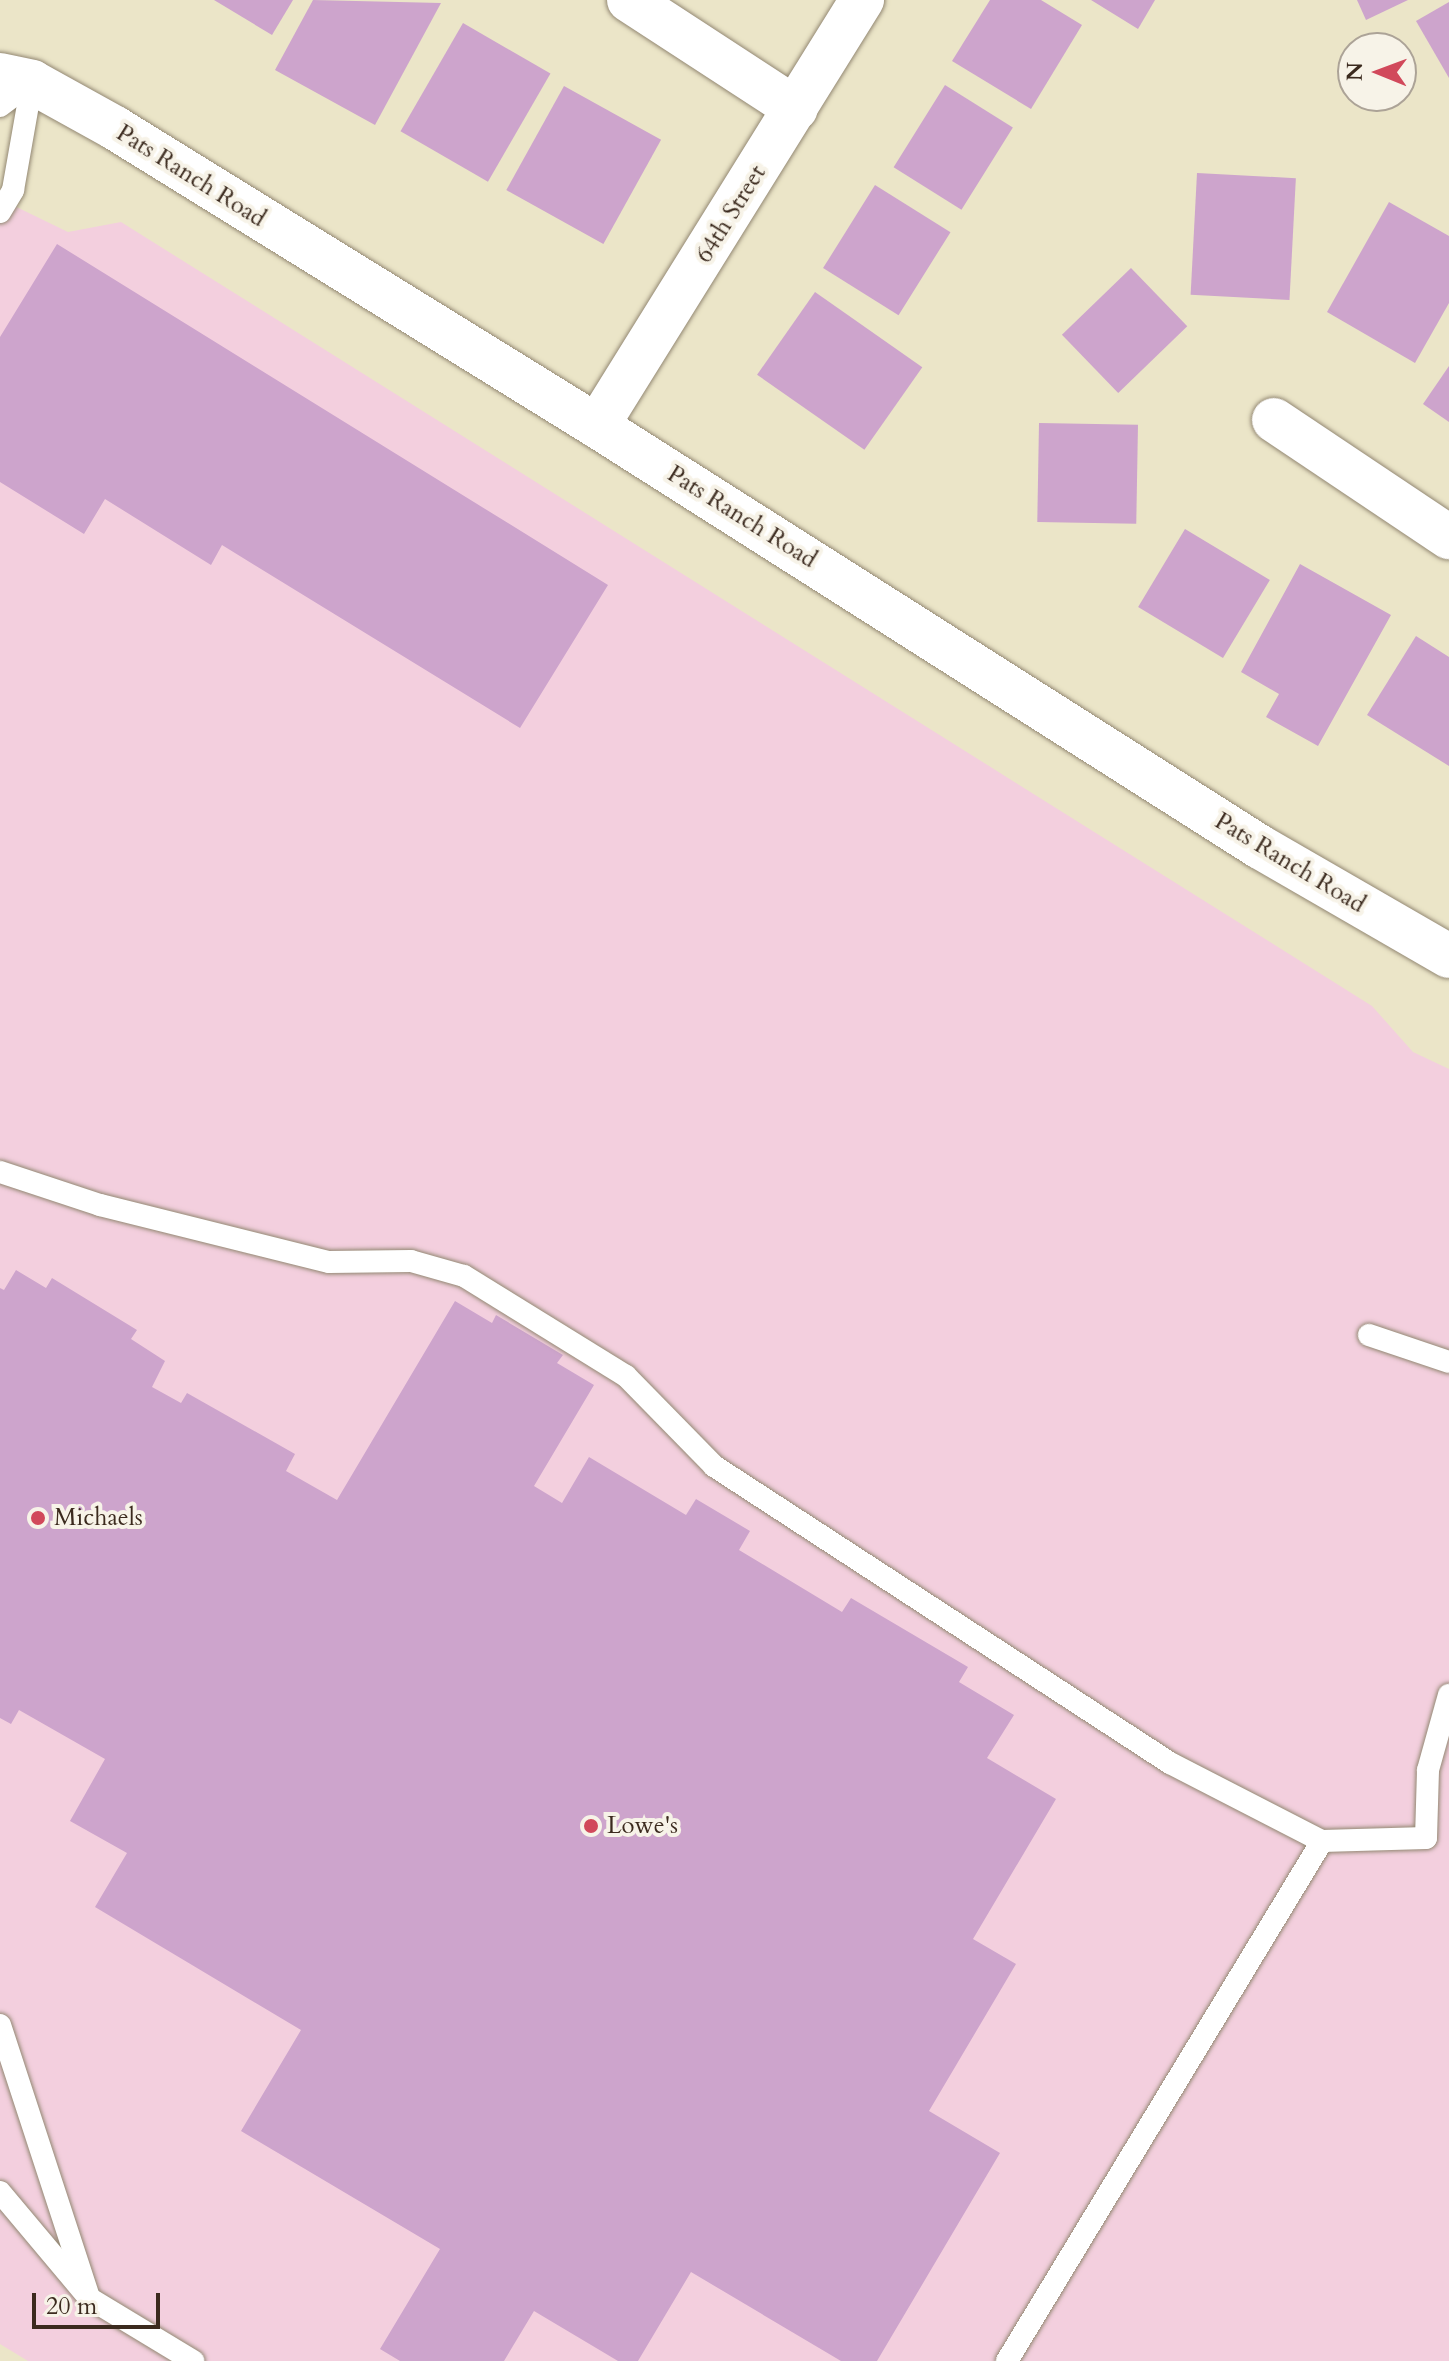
<!DOCTYPE html>
<style>
body{margin:0}
#map{position:relative;width:1449px;height:2361px;overflow:hidden;background:#ebe5c8;font-family:Cardo,serif}
div>[style]{position:absolute}
.built>*{inset:0;background:#f3cfde}
.building>*{inset:0;background:#cda4cc;transform-origin:0 0}
.roads{filter:drop-shadow(0 0 2px #938873) drop-shadow(0 0 2px #938873)}
.service>*{height:22px;margin:-11px;padding:0 11px;transform-origin:11px;border-radius:11px;background:#fff}
.minor>*{height:44px;margin:-22px;padding:0 22px;transform-origin:22px;border-radius:22px;background:#fff}
.tertiary>*{height:44px;margin:-22px;padding:0 22px;transform-origin:22px;border-radius:22px;background:#fff}
.dots>*{width:22px;height:22px;translate:-50% -50%;box-sizing:border-box;border:4px solid #f7f3e8;border-radius:50%}
span{translate:-50% -50%;white-space:nowrap;text-align:center;line-height:1.15;-webkit-text-stroke:8px #f7f3e8;paint-order:stroke}
.street-label{font-size:24px;color:#3b2a1e}
.poi-label{font-size:24px;color:#3b2a1e}
.left{translate:0 -50%;text-align:left}
.north{position:absolute;left:1337px;top:32px;width:80px;height:80px;box-sizing:border-box;background:#f7f3e8;border:2px solid #aca397;border-radius:50%;rotate:271deg;font-size:22px;font-weight:700;line-height:32px;text-align:center;color:#3b2a1e}
.north::after{content:'';display:block;margin:auto;width:28px;height:36px;background:#d1495b;clip-path:polygon(50% 0,100% 100%,50% 72%,0 100%)}
.scale{position:absolute;left:32px;top:2293px;width:128px;height:36px;box-sizing:border-box;border:4px solid #3b2a1e;border-top:0;padding-left:10px;font-size:24px;line-height:28px;white-space:nowrap;color:#3b2a1e;-webkit-text-stroke:6px #f7f3e8;paint-order:stroke}
</style>
<div id="map">
<div class="built">
<div style="clip-path:polygon(0 199px,68px 232px,121px 222px,1372px 1006px,1413px 1052px,1449px 1069px,1449px 2361px,28px 2361px,0 2344px)"></div>
</div>
<div class="building">
<div style="clip-path:polygon(214px 0,293px 0,272px 35px)"></div>
<div style="clip-path:polygon(313px 0,441px 3px,375px 125px,275px 70px)"></div>
<div style="clip-path:polygon(990px 0,1041px 0,1082px 25px,1031px 109px,952px 61px)"></div>
<div style="clip-path:polygon(1091px 0,1155px 0,1138px 29px)"></div>
<div style="clip-path:polygon(1357px 0,1408px 0,1366px 20px)"></div>
<div style="clip-path:polygon(1449px 2px,1449px 78px,1416px 21px)"></div>
<div style="left:463px;top:23px;width:101px;height:125px;rotate:30deg"></div>
<div style="left:945px;top:85px;width:80px;height:97px;rotate:32deg"></div>
<div style="left:564px;top:86px;width:111px;height:119px;rotate:29deg"></div>
<div style="left:1197px;top:173px;width:99px;height:122px;rotate:3deg"></div>
<div style="left:875px;top:185px;width:89px;height:98px;rotate:32deg"></div>
<div style="clip-path:polygon(1389px 202px,1449px 236px,1449px 303px,1415px 363px,1327px 312px)"></div>
<div style="clip-path:polygon(57px 244px,608px 585px,520px 728px,222px 545px,211px 565px,105px 499px,84px 534px,0 482px,0 337px)"></div>
<div style="left:1131px;top:268px;width:81px;height:96px;rotate:46deg"></div>
<div style="left:815px;top:292px;width:131px;height:101px;rotate:35deg"></div>
<div style="clip-path:polygon(1449px 366px,1449px 422px,1423px 404px)"></div>
<div style="left:1039px;top:423px;width:99px;height:99px;rotate:1deg"></div>
<div style="left:1185px;top:529px;width:99px;height:91px;rotate:31deg"></div>
<div style="clip-path:polygon(1300px 564px,1391px 615px,1318px 746px,1266px 717px,1279px 694px,1241px 672px)"></div>
<div style="clip-path:polygon(1416px 636px,1449px 657px,1449px 766px,1367px 715px)"></div>
<div style="clip-path:polygon(16px 1270px,46px 1288px,52px 1278px,137px 1330px,131px 1339px,165px 1361px,152px 1387px,181px 1403px,187px 1393px,295px 1454px,286px 1471px,337px 1500px,455px 1301px,492px 1323px,496px 1315px,563px 1355px,557px 1363px,594px 1385px,534px 1486px,562px 1503px,589px 1457px,686px 1515px,696px 1499px,750px 1531px,739px 1550px,842px 1612px,851px 1598px,968px 1667px,959px 1682px,1014px 1715px,987px 1758px,1056px 1799px,973px 1939px,1016px 1964px,929px 2111px,1000px 2153px,877px 2361px,841px 2361px,691px 2272px,638px 2361px,618px 2361px,534px 2311px,504px 2361px,400px 2361px,380px 2349px,440px 2249px,241px 2131px,301px 2030px,95px 1907px,127px 1853px,70px 1821px,105px 1759px,19px 1710px,11px 1724px,0 1718px,0 1288px,4px 1290px)"></div>
</div>
<div class="roads">
<div class="service">
<div style="left:0;top:106px;width:39px;rotate:-37deg"></div>
<div style="left:0;top:212px;width:26px;rotate:-59deg"></div>
<div style="left:13px;top:190px;width:110px;rotate:-80deg"></div>
<div style="left:0;top:1172px;width:105px;rotate:18.3deg"></div>
<div style="left:100px;top:1205px;width:236px;rotate:14deg"></div>
<div style="left:329px;top:1262px;width:82px;rotate:-0.7deg"></div>
<div style="left:411px;top:1261px;width:55px;rotate:15.8deg"></div>
<div style="left:464px;top:1276px;width:190px;rotate:31.7deg"></div>
<div style="left:626px;top:1376px;width:126px;rotate:45.6deg"></div>
<div style="left:714px;top:1466px;width:544px;rotate:33.08deg"></div>
<div style="left:1170px;top:1763px;width:171px;rotate:27.2deg"></div>
<div style="left:1322px;top:1841px;width:104px;rotate:-1.7deg"></div>
<div style="left:1426px;top:1838px;width:68px;rotate:-88.3deg"></div>
<div style="left:1428px;top:1770px;width:78px;rotate:-74.4deg"></div>
<div style="left:1369px;top:1335px;width:84px;rotate:18.6deg"></div>
<div style="left:0;top:2025px;width:287px;rotate:71.9deg"></div>
<div style="left:0;top:2192px;width:138px;rotate:50deg"></div>
<div style="left:89px;top:2298px;width:122px;rotate:31.2deg"></div>
<div style="left:1007px;top:2361px;width:608px;rotate:-58.79deg"></div>
</div>
<div class="minor">
<div style="left:629px;top:0;width:199px;rotate:33.1deg"></div>
<div style="left:1274px;top:420px;width:211px;rotate:33.8deg"></div>
<div style="left:597px;top:426px;width:502px;rotate:-58.12deg"></div>
</div>
<div class="tertiary">
<div style="left:0;top:75px;width:33px;rotate:12deg"></div>
<div style="left:32px;top:82px;width:95px;rotate:29deg"></div>
<div style="left:115px;top:128px;width:567px;rotate:31.73deg"></div>
<div style="left:597px;top:426px;width:785px;rotate:32.42deg"></div>
<div style="left:1260px;top:847px;width:218px;rotate:30deg"></div>
</div>
</div>
<div class="dots">
<div style="left:38px;top:1518px;background:#d1495b"></div>
<div style="left:591px;top:1826px;background:#d1495b"></div>
</div>
<div class="street-label">
<span style="left:191px;top:176px;rotate:32deg">Pats Ranch Road</span>
<span style="left:731px;top:214px;rotate:-58deg">64th Street</span>
<span style="left:742px;top:517px;rotate:32deg">Pats Ranch Road</span>
<span style="left:1290px;top:863px;rotate:31deg">Pats Ranch Road</span>
</div>
<div class="poi-label">
<span class="left" style="left:54px;top:1518px">Michaels</span>
<span class="left" style="left:607px;top:1826px">Lowe's</span>
</div>
<div class="north">N</div>
<div class="scale">20 m</div>
</div>
